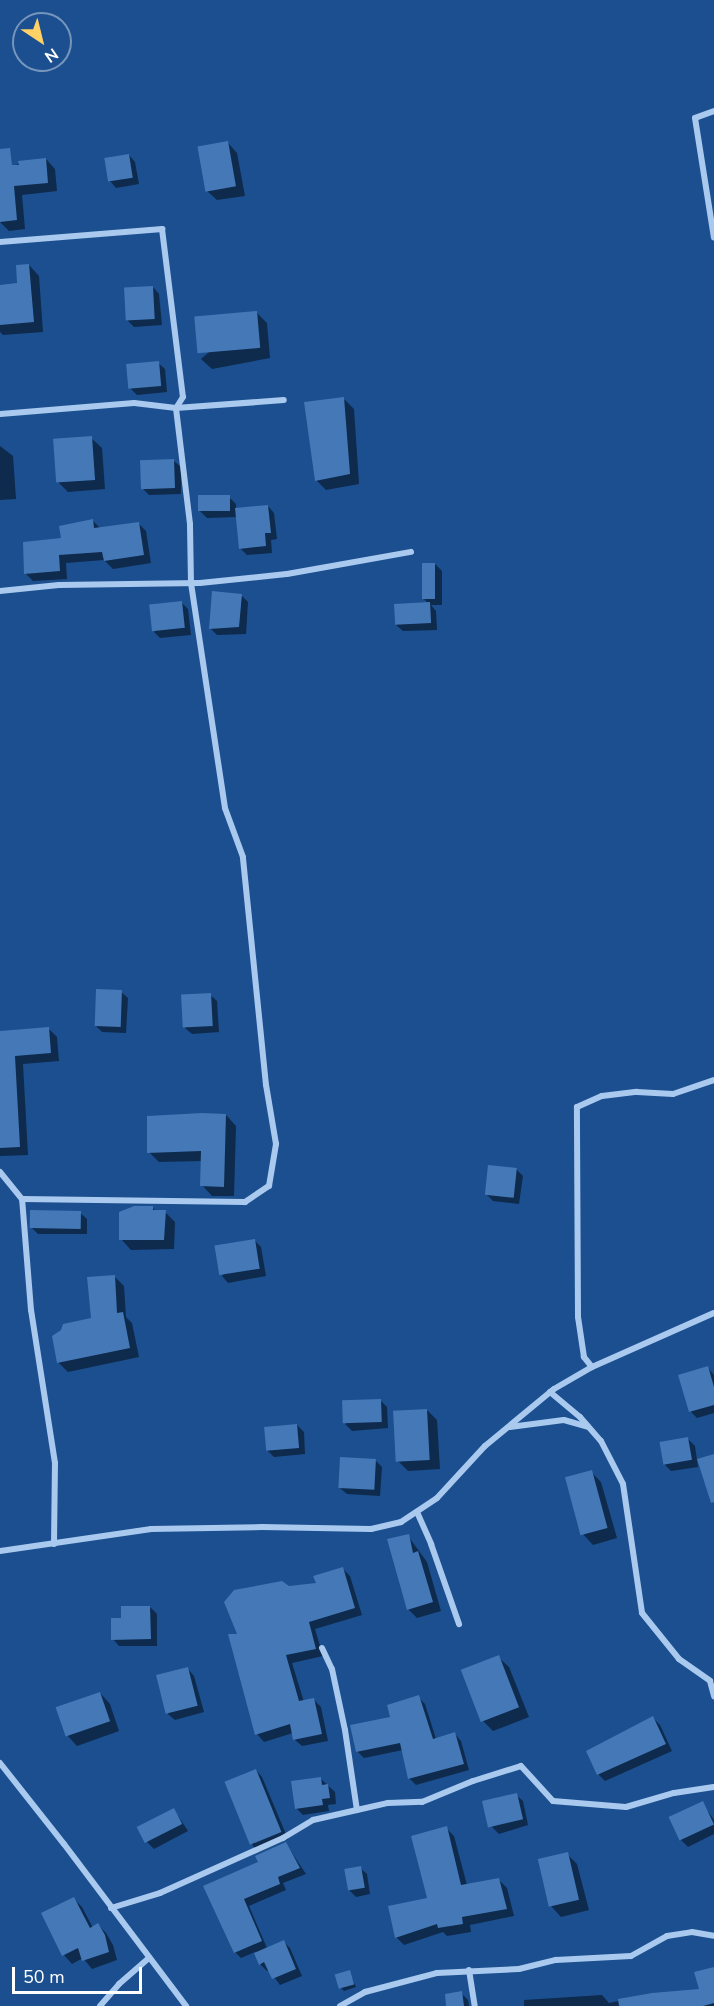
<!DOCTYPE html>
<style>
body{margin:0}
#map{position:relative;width:714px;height:2006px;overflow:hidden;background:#1b4f8f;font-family:"Nunito Sans",sans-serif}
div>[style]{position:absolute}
.shadow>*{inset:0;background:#0007}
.building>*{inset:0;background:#4478b7;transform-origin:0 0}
.minor>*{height:6px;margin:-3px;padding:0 3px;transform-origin:3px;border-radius:3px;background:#a9c9ee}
span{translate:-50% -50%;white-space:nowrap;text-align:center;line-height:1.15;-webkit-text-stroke:4.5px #1b4f8f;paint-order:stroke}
.north{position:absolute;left:12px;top:12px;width:60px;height:60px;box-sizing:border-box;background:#1b4f8f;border:2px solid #7695bc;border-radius:50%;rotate:145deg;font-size:16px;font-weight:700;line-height:24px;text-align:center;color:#fff}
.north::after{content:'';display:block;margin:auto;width:21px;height:27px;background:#ffd166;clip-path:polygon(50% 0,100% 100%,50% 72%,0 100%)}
.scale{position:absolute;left:12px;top:1967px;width:130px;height:27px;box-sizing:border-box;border:3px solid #fff;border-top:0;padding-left:8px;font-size:18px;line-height:21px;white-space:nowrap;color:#fff;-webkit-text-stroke:4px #1b4f8f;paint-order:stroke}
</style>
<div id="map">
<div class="shadow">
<div style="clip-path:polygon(227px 142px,237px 153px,245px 196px,217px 200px,206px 190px)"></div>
<div style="clip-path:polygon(129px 155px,135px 162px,139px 184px,116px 188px,110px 181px)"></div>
<div style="clip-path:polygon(46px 159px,55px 169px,57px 191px,22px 195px,25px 229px,9px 231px,0 222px,0 168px)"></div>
<div style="clip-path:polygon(29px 265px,39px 276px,43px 332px,3px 335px,0 332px,0 286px,19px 284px)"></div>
<div style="clip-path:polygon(153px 287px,159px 294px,162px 325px,134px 327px,127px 320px)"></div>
<div style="clip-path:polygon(256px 312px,267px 323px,270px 358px,212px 369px,201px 359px)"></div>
<div style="clip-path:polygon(158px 363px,165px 369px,167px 392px,137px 395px,130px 388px)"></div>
<div style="clip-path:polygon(344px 399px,354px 409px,359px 484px,326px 490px,316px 480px)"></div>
<div style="clip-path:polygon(91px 438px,102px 448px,105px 489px,68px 492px,58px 482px)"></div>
<div style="clip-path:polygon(0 446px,13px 456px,16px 499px,0 500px)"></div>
<div style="clip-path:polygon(174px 461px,181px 467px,181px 494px,149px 495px,142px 488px)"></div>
<div style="clip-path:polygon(229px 497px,236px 504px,236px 509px,268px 506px,274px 513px,277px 539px,271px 540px,272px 553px,247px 555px,240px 548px,237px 517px,207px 518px,200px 511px)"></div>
<div style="clip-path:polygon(93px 521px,101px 529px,138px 523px,146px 531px,151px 563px,113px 569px,104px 560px,66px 563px,67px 579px,33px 581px,25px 573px,63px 539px)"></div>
<div style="clip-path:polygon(435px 564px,442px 571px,442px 605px,431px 605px,436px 611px,437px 630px,403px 631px,396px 625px,429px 604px,424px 599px)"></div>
<div style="clip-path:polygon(241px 595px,248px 602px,246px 634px,217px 635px,210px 628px)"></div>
<div style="clip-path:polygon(182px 603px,188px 609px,191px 635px,160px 638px,154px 632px)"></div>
<div style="clip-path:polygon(121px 992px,128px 998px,126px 1033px,102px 1032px,95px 1025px)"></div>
<div style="clip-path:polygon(210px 995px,217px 1001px,219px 1032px,192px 1034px,185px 1028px)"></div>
<div style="clip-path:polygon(49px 1029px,57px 1037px,59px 1061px,23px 1064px,28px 1155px,0 1156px,0 1033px)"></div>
<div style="clip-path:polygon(226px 1115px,236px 1126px,234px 1196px,212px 1196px,202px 1185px,202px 1161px,159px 1162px,149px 1152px)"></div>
<div style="clip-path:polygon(516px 1169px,523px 1176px,519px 1204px,493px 1201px,486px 1194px)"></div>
<div style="clip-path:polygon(153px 1208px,156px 1211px,165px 1212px,175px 1222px,174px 1249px,131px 1250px,121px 1239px)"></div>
<div style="clip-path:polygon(80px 1213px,87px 1219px,87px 1234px,38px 1234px,31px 1227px)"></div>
<div style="clip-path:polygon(254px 1240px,261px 1247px,266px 1276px,228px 1283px,222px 1276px)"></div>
<div style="clip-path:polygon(114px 1276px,124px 1286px,126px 1317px,132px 1323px,139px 1357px,68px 1372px,58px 1362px,93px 1319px)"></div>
<div style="clip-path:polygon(708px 1368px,714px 1375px,714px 1413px,697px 1418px,690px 1411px)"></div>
<div style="clip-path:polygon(380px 1400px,387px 1407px,388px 1428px,352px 1431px,345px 1424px)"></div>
<div style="clip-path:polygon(427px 1410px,437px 1420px,440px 1469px,408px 1471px,398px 1461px)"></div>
<div style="clip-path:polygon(297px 1425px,304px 1432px,305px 1454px,274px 1457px,267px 1450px)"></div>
<div style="clip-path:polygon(688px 1439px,695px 1446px,698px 1467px,671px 1471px,664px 1464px)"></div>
<div style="clip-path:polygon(375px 1460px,382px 1467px,380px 1496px,347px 1494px,340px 1488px)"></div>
<div style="clip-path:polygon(591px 1472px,601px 1482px,617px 1538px,593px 1545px,583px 1534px)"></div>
<div style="clip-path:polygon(408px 1536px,427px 1562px,441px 1611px,417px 1618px,408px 1609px)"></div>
<div style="clip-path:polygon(343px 1569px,350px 1576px,362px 1615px,315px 1629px,323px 1656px,292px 1663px,304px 1702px,314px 1700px,321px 1707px,328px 1741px,302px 1746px,294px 1739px,293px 1733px,264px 1742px,257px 1734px,240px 1635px,289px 1588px,317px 1585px)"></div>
<div style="clip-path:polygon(150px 1607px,157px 1614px,157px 1646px,119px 1646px,113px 1639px,123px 1619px)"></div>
<div style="clip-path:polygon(498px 1657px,509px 1667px,529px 1717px,493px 1731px,483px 1721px)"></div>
<div style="clip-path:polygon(188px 1669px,194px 1676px,204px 1712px,175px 1720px,168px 1714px)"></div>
<div style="clip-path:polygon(100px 1693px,110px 1704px,119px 1731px,77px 1746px,67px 1735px)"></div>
<div style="clip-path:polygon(418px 1697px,425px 1704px,436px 1739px,455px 1734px,461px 1741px,469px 1770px,416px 1785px,409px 1778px,403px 1750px,364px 1758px,357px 1751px)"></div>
<div style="clip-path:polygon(653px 1718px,660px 1725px,672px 1751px,605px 1781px,598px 1774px)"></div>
<div style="clip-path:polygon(256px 1770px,262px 1777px,288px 1839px,259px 1852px,253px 1846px,226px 1782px)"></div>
<div style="clip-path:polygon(321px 1779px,335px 1792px,336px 1804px,328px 1805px,329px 1811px,303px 1815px,296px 1808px)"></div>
<div style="clip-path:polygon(516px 1795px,523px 1801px,528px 1825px,499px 1834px,492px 1827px)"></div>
<div style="clip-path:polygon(702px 1803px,714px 1820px,714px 1834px,688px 1847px,681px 1840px)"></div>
<div style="clip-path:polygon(174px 1810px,188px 1831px,154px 1849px,147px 1842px)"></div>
<div style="clip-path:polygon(446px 1828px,454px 1836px,467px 1885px,499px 1880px,507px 1888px,514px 1916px,470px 1925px,471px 1932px,447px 1936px,443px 1932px,404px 1945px,396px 1937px,429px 1899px)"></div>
<div style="clip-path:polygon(286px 1844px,306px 1874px,283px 1883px,286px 1890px,249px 1906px,267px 1948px,283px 1941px,290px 1948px,302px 1976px,280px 1985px,269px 1970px,267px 1971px,260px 1964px,255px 1952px,241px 1958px,235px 1952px,205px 1887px,260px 1863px)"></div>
<div style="clip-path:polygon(567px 1854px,577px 1864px,589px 1910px,561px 1917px,551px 1906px)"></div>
<div style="clip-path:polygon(360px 1868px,367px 1874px,370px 1894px,356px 1897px,349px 1890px)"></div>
<div style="clip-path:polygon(73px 1898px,82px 1907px,93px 1928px,98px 1925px,106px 1933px,113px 1945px,117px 1960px,92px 1969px,83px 1958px,72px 1964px,64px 1955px)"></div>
<div style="clip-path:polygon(714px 1968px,714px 2006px,524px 2006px,524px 2000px,602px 1995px,609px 2003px,652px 1994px,701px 1990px)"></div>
<div style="clip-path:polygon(349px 1972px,356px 1987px,344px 1991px,341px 1988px)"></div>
<div style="clip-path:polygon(461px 1993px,468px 2000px,469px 2006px,448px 2006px)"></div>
</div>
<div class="building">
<div style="left:228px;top:141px;width:46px;height:31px;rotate:80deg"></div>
<div style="clip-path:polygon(10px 148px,12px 165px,19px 165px,18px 161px,46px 158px,48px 183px,14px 186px,17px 220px,0 222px,0 149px)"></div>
<div style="left:129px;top:154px;width:24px;height:25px;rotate:81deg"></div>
<div style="clip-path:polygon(29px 264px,34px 322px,0 325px,0 285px,17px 283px,16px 265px)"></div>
<div style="left:153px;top:286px;width:33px;height:29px;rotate:87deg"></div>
<div style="left:257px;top:311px;width:37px;height:63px;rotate:85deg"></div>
<div style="left:159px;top:361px;width:25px;height:33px;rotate:85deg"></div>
<div style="clip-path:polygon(344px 397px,350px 474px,315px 481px,304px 402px)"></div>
<div style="left:92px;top:436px;width:44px;height:39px;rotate:86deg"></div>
<div style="left:174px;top:459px;width:29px;height:34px;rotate:88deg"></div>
<div style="left:230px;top:495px;width:16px;height:32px;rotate:90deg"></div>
<div style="clip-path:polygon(268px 505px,271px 533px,265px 533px,266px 546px,239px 549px,235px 508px)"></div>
<div style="clip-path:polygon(93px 519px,94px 528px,139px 522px,144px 555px,104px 561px,102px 552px,59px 555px,60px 571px,24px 574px,23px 542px,61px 538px,59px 526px)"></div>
<div style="left:422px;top:563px;width:13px;height:36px"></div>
<div style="clip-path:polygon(212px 591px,242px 594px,239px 627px,209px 629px)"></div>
<div style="left:182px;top:601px;width:27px;height:33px;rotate:84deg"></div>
<div style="left:430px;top:602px;width:21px;height:36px;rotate:87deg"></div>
<div style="left:96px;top:989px;width:26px;height:37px;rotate:2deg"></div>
<div style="left:211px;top:993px;width:33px;height:30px;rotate:87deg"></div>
<div style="clip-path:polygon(49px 1027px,51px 1053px,15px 1056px,20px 1147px,0 1148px,0 1031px)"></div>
<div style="clip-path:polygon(202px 1113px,226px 1114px,224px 1187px,200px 1186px,201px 1151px,147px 1153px,147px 1116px)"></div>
<div style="left:488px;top:1165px;width:29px;height:30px;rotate:6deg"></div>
<div style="clip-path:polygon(134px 1206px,153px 1206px,153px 1210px,166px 1210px,164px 1240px,119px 1240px,119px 1212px)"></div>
<div style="left:30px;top:1210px;width:51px;height:18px;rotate:1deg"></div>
<div style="left:255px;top:1239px;width:30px;height:41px;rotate:81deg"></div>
<div style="clip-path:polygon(115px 1275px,117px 1313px,123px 1312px,130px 1348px,57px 1363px,52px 1336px,61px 1330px,63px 1324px,91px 1318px,87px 1277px)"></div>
<div style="clip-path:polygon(708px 1366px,714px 1387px,714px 1405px,689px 1412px,678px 1375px)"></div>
<div style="left:381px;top:1399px;width:23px;height:39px;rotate:88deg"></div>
<div style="left:427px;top:1409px;width:51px;height:34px;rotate:87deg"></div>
<div style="left:297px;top:1424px;width:24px;height:33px;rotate:85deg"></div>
<div style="left:688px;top:1437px;width:23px;height:29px;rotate:80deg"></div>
<div style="clip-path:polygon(714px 1454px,714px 1502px,711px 1503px,697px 1459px)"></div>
<div style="left:340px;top:1457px;width:36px;height:31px;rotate:3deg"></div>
<div style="left:592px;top:1470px;width:60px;height:28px;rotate:75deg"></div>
<div style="clip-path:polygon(409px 1534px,413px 1553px,418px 1551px,433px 1602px,407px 1610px,387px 1539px)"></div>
<div style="clip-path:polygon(343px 1567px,355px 1608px,309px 1622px,316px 1649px,286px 1655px,299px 1701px,314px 1698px,322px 1734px,293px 1740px,290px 1724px,255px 1735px,228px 1634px,237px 1634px,224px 1602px,234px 1590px,282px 1581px,289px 1586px,316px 1583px,313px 1576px)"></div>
<div style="clip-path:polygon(121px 1606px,150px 1606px,151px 1639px,111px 1640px,111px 1618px,121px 1618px)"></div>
<div style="left:499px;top:1655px;width:56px;height:41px;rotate:69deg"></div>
<div style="left:188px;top:1667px;width:40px;height:33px;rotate:76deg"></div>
<div style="left:100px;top:1692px;width:31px;height:47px;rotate:71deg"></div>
<div style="clip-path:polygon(419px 1695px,433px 1739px,455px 1732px,464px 1764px,408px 1779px,400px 1743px,356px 1752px,350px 1725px,390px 1717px,387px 1705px)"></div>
<div style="clip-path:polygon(653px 1716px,666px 1744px,597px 1775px,586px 1751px)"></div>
<div style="left:256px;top:1769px;width:68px;height:34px;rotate:68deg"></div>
<div style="clip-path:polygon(321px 1777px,322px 1785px,328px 1784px,330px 1798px,322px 1799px,323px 1805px,295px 1809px,291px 1781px)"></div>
<div style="left:517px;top:1793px;width:27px;height:36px;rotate:77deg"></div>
<div style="left:703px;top:1801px;width:26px;height:38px;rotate:65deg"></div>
<div style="left:174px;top:1808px;width:18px;height:42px;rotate:63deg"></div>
<div style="clip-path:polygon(447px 1826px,461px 1885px,499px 1878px,507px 1909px,462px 1917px,463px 1924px,438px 1928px,437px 1924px,395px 1938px,388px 1906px,427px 1898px,411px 1836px)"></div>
<div style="clip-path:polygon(286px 1842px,300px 1868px,278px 1877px,280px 1884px,244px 1899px,262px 1941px,234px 1953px,203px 1886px,258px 1862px,255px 1856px)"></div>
<div style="left:568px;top:1852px;width:49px;height:31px;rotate:77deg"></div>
<div style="left:361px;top:1866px;width:22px;height:17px;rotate:80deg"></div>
<div style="clip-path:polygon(74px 1897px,90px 1928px,98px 1923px,105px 1935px,109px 1952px,82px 1961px,78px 1948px,62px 1956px,41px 1913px)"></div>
<div style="clip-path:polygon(284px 1940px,296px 1969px,272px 1979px,264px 1962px,259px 1965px,254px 1953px)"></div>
<div style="clip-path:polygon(714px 1967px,714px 2003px,703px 2006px,619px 2006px,618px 1999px,652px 1993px,699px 1989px,694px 1972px)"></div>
<div style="left:350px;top:1970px;width:15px;height:16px;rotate:74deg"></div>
<div style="clip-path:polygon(462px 1991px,464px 2006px,446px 2006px,445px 1994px)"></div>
</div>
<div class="minor">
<div style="left:714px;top:111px;width:20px;rotate:160deg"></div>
<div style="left:695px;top:118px;width:121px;rotate:81deg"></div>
<div style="left:0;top:242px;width:163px;rotate:-4.6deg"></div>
<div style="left:162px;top:229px;width:169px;rotate:82.9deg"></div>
<div style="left:183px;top:397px;width:13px;rotate:122deg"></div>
<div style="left:176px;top:408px;width:42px;rotate:-173.2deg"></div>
<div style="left:134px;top:403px;width:134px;rotate:175.3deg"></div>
<div style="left:0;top:591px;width:59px;rotate:-5.8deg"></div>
<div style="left:59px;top:585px;width:141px;rotate:-0.8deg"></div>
<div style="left:200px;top:583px;width:87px;rotate:-5.9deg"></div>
<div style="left:287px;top:574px;width:126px;rotate:-10.1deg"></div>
<div style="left:0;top:1172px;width:35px;rotate:51deg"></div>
<div style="left:592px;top:1367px;width:13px;rotate:-129deg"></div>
<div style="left:584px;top:1357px;width:40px;rotate:-98.5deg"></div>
<div style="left:578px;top:1317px;width:210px;rotate:-90.3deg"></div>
<div style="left:577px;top:1107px;width:27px;rotate:-24deg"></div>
<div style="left:602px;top:1096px;width:35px;rotate:-7deg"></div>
<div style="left:637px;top:1092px;width:36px;rotate:3deg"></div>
<div style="left:673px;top:1094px;width:43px;rotate:-18.9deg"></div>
<div style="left:550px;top:1392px;width:39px;rotate:40deg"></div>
<div style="left:580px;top:1417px;width:32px;rotate:49deg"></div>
<div style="left:601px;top:1441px;width:48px;rotate:62.9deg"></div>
<div style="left:623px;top:1484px;width:130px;rotate:81.6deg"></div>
<div style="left:642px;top:1613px;width:59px;rotate:51.2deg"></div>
<div style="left:679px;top:1659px;width:38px;rotate:35deg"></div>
<div style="left:710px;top:1681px;width:16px;rotate:75deg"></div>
<div style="left:510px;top:1427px;width:54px;rotate:-7.4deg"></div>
<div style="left:564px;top:1420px;width:25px;rotate:16deg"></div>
<div style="left:417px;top:1512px;width:35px;rotate:66deg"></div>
<div style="left:431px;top:1544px;width:85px;rotate:70.7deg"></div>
<div style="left:54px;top:1544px;width:81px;rotate:-89.3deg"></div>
<div style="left:55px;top:1463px;width:155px;rotate:-98.9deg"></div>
<div style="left:31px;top:1310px;width:111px;rotate:-94.6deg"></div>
<div style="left:22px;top:1199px;width:223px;rotate:0.8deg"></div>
<div style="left:245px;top:1202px;width:29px;rotate:-34deg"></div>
<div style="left:269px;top:1186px;width:43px;rotate:-80.5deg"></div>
<div style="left:276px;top:1144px;width:60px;rotate:-99.6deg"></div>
<div style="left:266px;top:1085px;width:229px;rotate:-95.8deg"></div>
<div style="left:243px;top:857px;width:52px;rotate:-110.2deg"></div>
<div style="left:225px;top:808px;width:228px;rotate:-98.6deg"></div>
<div style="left:191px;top:583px;width:59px;rotate:-91deg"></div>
<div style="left:190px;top:524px;width:117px;rotate:-96.9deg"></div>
<div style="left:176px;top:408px;width:108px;rotate:-4.2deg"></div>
<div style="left:0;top:1551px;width:153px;rotate:-8.3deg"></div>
<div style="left:151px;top:1529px;width:111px;rotate:-1deg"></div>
<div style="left:262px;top:1527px;width:109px;rotate:1.1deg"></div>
<div style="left:371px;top:1529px;width:31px;rotate:-13deg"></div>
<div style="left:401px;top:1522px;width:43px;rotate:-33.7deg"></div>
<div style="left:437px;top:1498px;width:71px;rotate:-47.3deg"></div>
<div style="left:485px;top:1446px;width:89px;rotate:-39.6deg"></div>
<div style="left:554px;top:1389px;width:44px;rotate:-30.1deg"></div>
<div style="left:592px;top:1367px;width:133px;rotate:-23.9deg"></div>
<div style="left:322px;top:1648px;width:23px;rotate:65deg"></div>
<div style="left:332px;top:1669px;width:62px;rotate:78deg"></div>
<div style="left:345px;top:1730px;width:81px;rotate:81.5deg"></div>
<div style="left:357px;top:1810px;width:32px;rotate:-13deg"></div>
<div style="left:388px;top:1803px;width:34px;rotate:-2deg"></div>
<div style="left:422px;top:1802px;width:55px;rotate:-22.4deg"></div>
<div style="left:473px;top:1781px;width:50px;rotate:-17.4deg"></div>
<div style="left:521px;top:1766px;width:47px;rotate:47.6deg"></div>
<div style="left:553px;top:1801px;width:73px;rotate:4.7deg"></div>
<div style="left:626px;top:1807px;width:50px;rotate:-16.3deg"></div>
<div style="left:674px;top:1793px;width:40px;rotate:-8.5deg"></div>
<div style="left:0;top:1763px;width:103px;rotate:51.7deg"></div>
<div style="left:64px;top:1844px;width:203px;rotate:53deg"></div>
<div style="left:111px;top:1908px;width:51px;rotate:-17deg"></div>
<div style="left:160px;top:1893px;width:135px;rotate:-24.1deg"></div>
<div style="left:283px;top:1838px;width:35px;rotate:-31deg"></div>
<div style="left:313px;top:1820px;width:45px;rotate:-12.8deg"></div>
<div style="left:469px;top:1970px;width:36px;rotate:81deg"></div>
<div style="left:100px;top:2006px;width:29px;rotate:-49deg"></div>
<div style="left:119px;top:1984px;width:40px;rotate:-41deg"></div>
<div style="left:340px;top:2006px;width:29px;rotate:-29deg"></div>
<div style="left:365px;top:1992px;width:74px;rotate:-14.8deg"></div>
<div style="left:437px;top:1973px;width:82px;rotate:-2.8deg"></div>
<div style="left:519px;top:1969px;width:38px;rotate:-14deg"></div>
<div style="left:556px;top:1960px;width:75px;rotate:-3.1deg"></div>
<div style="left:631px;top:1956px;width:41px;rotate:-29.1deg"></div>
<div style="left:667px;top:1936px;width:25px;rotate:-9deg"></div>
<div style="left:692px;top:1932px;width:22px;rotate:10deg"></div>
</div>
<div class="north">N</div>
<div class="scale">50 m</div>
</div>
